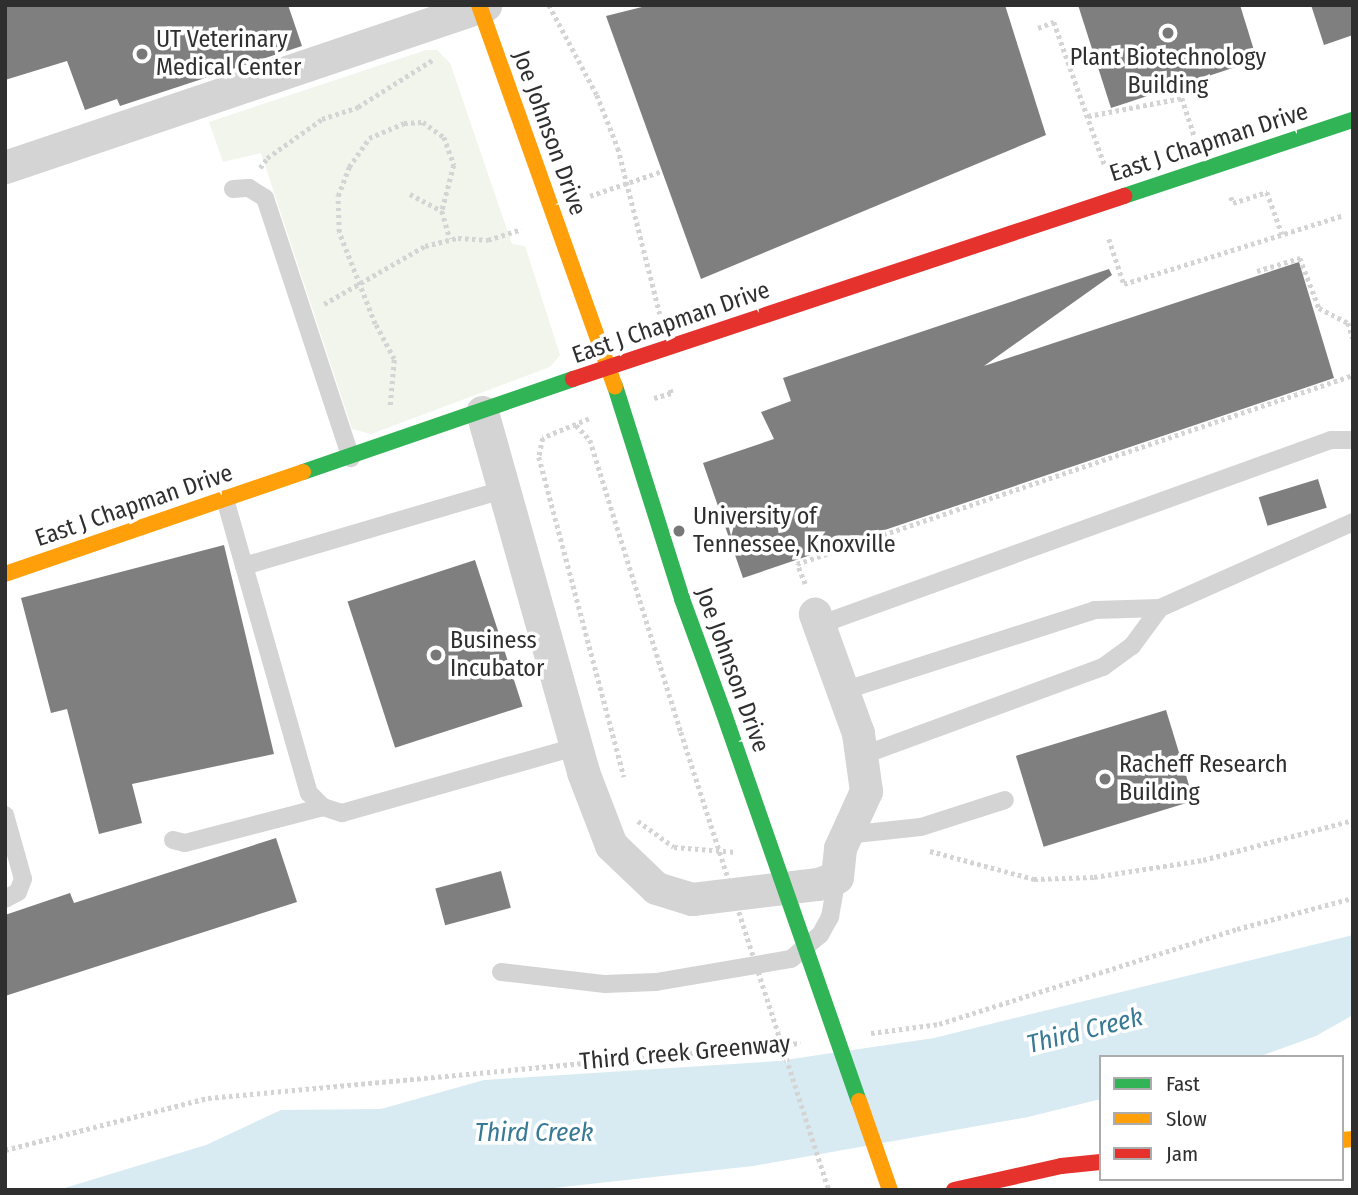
<!DOCTYPE html>
<style>
body{margin:0}
#map{position:relative;width:1358px;height:1195px;overflow:hidden;background:#fff;font-family:"Fira Sans Condensed",sans-serif}
div>[style]{position:absolute}
.green>*{inset:0;background:#f1f5ec}
.water>*{inset:0;background:#d8ebf2}
.building>*{inset:0;background:#7f7f7f;transform-origin:0 0}
.path>*{height:4.5px;margin-top:-2.25px;transform-origin:0;background:repeating-linear-gradient(90deg,#d4d4d4 0 3.5px,transparent 0 7px)}
.lane>*{height:18px;margin:-9px;padding:0 9px;transform-origin:9px;border-radius:9px;background:#d4d4d4}
.street>*{height:33px;margin:-16.5px;padding:0 16.5px;transform-origin:16.5px;border-radius:16.5px;background:#d4d4d4}
.fast>*{height:16px;margin:-8px;padding:0 8px;transform-origin:8px;border-radius:8px;background:#30b455}
.slow>*{height:16px;margin:-8px;padding:0 8px;transform-origin:8px;border-radius:8px;background:#ff9f0a}
.jam>*{height:16px;margin:-8px;padding:0 8px;transform-origin:8px;border-radius:8px;background:#e5322d}
.path-bridge>*{height:4.5px;margin-top:-2.25px;transform-origin:0;background:repeating-linear-gradient(90deg,#d4d4d4 0 3.5px,transparent 0 7px)}
.fast-bridge>*{height:16px;margin:-8px;padding:0 8px;transform-origin:8px;border-radius:8px;background:#30b455}
.slow-bridge>*{height:16px;margin:-8px;padding:0 8px;transform-origin:8px;border-radius:8px;background:#ff9f0a}
.dots>*{width:19px;height:19px;translate:-50% -50%;box-sizing:border-box;border:4px solid #fff;border-radius:50%}
span{translate:-50% -50%;white-space:nowrap;text-align:center;line-height:1.15;-webkit-text-stroke:7px #fff;paint-order:stroke}
.poi-label{font-size:24px;color:#2f2f2f}
.left{translate:0 -50%;text-align:left}
.street-label{font-size:24px;color:#2f2f2f}
.water-label{font-size:26px;color:#387a95;font-style:italic}
.frame{position:absolute;inset:0;border:7px solid #2f2f2f;pointer-events:none}
.legend{position:absolute;left:1099px;top:1055px;width:245px;height:126px;box-sizing:border-box;background:#fff;border:2px solid #acacac;margin:0;padding:9px 12px;list-style:none;font-size:21px;color:#2f2f2f}
.legend li{display:flex;align-items:center;gap:14px;height:35px}
.legend b{width:35px;border:2px solid #acacac}
</style>
<div id="map">
<div class="green">
<div style="clip-path:polygon(426px 50px,437px 50px,450px 63px,512px 244px,525px 246px,560px 355px,550px 367px,371px 434px,352px 429px,261px 153px,223px 162px,209px 122px)"></div>
</div>
<div class="water">
<div style="clip-path:polygon(1353px 935px,1353px 1015px,1316px 1036px,1258px 1057px,1101px 1057px,1101px 1099px,1028px 1117px,753px 1166px,536px 1190px,58px 1190px,206px 1145px,281px 1110px,381px 1109px,484px 1080px,778px 1061px,934px 1038px)"></div>
</div>
<div class="building">
<div style="clip-path:polygon(5px 5px,288px 5px,302px 46px,120px 106px,117px 99px,85px 110px,67px 61px,5px 80px)"></div>
<div style="clip-path:polygon(650px 5px,1005px 5px,1046px 135px,701px 279px,606px 16px)"></div>
<div style="clip-path:polygon(1078px 5px,1240px 5px,1257px 60px,1111px 108px)"></div>
<div style="clip-path:polygon(1311px 5px,1353px 5px,1353px 35px,1324px 45px)"></div>
<div style="clip-path:polygon(1299px 262px,1334px 378px,743px 578px,703px 463px,774px 439px,761px 412px,791px 401px,783px 378px,1109px 269px,1112px 275px,984px 366px)"></div>
<div style="left:1318px;top:479px;width:30px;height:62px;rotate:73deg"></div>
<div style="clip-path:polygon(224px 545px,274px 754px,132px 784px,142px 823px,99px 834px,67px 709px,51px 713px,21px 598px)"></div>
<div style="left:475px;top:560px;width:154px;height:134px;rotate:72deg"></div>
<div style="left:1166px;top:710px;width:95px;height:157px;rotate:73deg"></div>
<div style="clip-path:polygon(276px 838px,297px 902px,5px 996px,5px 915px,70px 893px,74px 903px)"></div>
<div style="left:501px;top:871px;width:38px;height:68px;rotate:75deg"></div>
</div>
<div class="path">
<div style="left:549px;top:5px;width:102px;rotate:61.9deg"></div>
<div style="left:597px;top:95px;width:57px;rotate:68.4deg"></div>
<div style="left:618px;top:148px;width:171px;rotate:75.8deg"></div>
<div style="left:1038px;top:28px;width:17px;rotate:-21deg"></div>
<div style="left:1054px;top:22px;width:153px;rotate:70.5deg"></div>
<div style="left:1088px;top:116px;width:96px;rotate:-10.8deg"></div>
<div style="left:1182px;top:98px;width:40px;rotate:72deg"></div>
<div style="left:260px;top:168px;width:12px;rotate:-55deg"></div>
<div style="left:267px;top:158px;width:67px;rotate:-35.3deg"></div>
<div style="left:322px;top:119px;width:38px;rotate:-18deg"></div>
<div style="left:358px;top:107px;width:90px;rotate:-32.3deg"></div>
<div style="left:410px;top:194px;width:36px;rotate:28deg"></div>
<div style="left:590px;top:196px;width:76px;rotate:-19.1deg"></div>
<div style="left:1231px;top:197px;width:6px;rotate:72deg"></div>
<div style="left:1233px;top:203px;width:36px;rotate:-18deg"></div>
<div style="left:1267px;top:192px;width:45px;rotate:70.3deg"></div>
<div style="left:1109px;top:239px;width:47px;rotate:71.6deg"></div>
<div style="left:1124px;top:284px;width:231px;rotate:-17.4deg"></div>
<div style="left:1257px;top:271px;width:45px;rotate:-16.8deg"></div>
<div style="left:1300px;top:258px;width:53px;rotate:69.2deg"></div>
<div style="left:1319px;top:308px;width:33px;rotate:27deg"></div>
<div style="left:1348px;top:323px;width:16px;rotate:72deg"></div>
<div style="left:324px;top:304px;width:116px;rotate:-29.9deg"></div>
<div style="left:425px;top:246px;width:34px;rotate:-14deg"></div>
<div style="left:458px;top:238px;width:30px;rotate:4deg"></div>
<div style="left:488px;top:240px;width:35px;rotate:-18deg"></div>
<div style="left:654px;top:398px;width:18px;rotate:-16deg"></div>
<div style="left:671px;top:393px;width:7px;rotate:-106deg"></div>
<div style="left:390px;top:405px;width:46px;rotate:-85deg"></div>
<div style="left:394px;top:359px;width:40px;rotate:-118deg"></div>
<div style="left:375px;top:324px;width:99px;rotate:-111.4deg"></div>
<div style="left:339px;top:232px;width:36px;rotate:-92deg"></div>
<div style="left:338px;top:196px;width:31px;rotate:-69deg"></div>
<div style="left:349px;top:167px;width:35px;rotate:-55deg"></div>
<div style="left:369px;top:138px;width:38px;rotate:-23deg"></div>
<div style="left:404px;top:123px;width:19px;rotate:-3deg"></div>
<div style="left:423px;top:122px;width:26px;rotate:36deg"></div>
<div style="left:444px;top:137px;width:30px;rotate:70deg"></div>
<div style="left:454px;top:165px;width:48px;rotate:104.6deg"></div>
<div style="left:442px;top:211px;width:29px;rotate:74deg"></div>
<div style="left:589px;top:419px;width:50px;rotate:157.6deg"></div>
<div style="left:543px;top:438px;width:19px;rotate:102deg"></div>
<div style="left:539px;top:457px;width:331px;rotate:75.1deg"></div>
<div style="left:576px;top:425px;width:21px;rotate:47deg"></div>
<div style="left:590px;top:440px;width:306px;rotate:72.7deg"></div>
<div style="left:805px;top:584px;width:22px;rotate:-112deg"></div>
<div style="left:797px;top:564px;width:587px;rotate:-18.77deg"></div>
<div style="left:638px;top:821px;width:44px;rotate:35.8deg"></div>
<div style="left:674px;top:847px;width:62px;rotate:4.6deg"></div>
<div style="left:930px;top:851px;width:108px;rotate:15.1deg"></div>
<div style="left:1034px;top:879px;width:60px;rotate:-1.9deg"></div>
<div style="left:1094px;top:877px;width:110px;rotate:-8.9deg"></div>
<div style="left:1203px;top:860px;width:155px;rotate:-14.9deg"></div>
<div style="left:871px;top:1033px;width:69px;rotate:-7.5deg"></div>
<div style="left:939px;top:1024px;width:313px;rotate:-17.7deg"></div>
<div style="left:1237px;top:929px;width:120px;rotate:-15deg"></div>
<div style="left:5px;top:1150px;width:210px;rotate:-14.4deg"></div>
<div style="left:208px;top:1098px;width:595px;rotate:-5.31deg"></div>
</div>
<div class="lane">
<div style="left:233px;top:189px;width:16px;rotate:-4deg"></div>
<div style="left:249px;top:188px;width:19px;rotate:32deg"></div>
<div style="left:265px;top:198px;width:274px;rotate:71.7deg"></div>
<div style="left:225px;top:499px;width:306px;rotate:74.1deg"></div>
<div style="left:309px;top:793px;width:20px;rotate:45deg"></div>
<div style="left:323px;top:807px;width:20px;rotate:18deg"></div>
<div style="left:342px;top:813px;width:243px;rotate:-15.8deg"></div>
<div style="left:244px;top:566px;width:270px;rotate:-16.4deg"></div>
<div style="left:819px;top:625px;width:544px;rotate:-19.87deg"></div>
<div style="left:1331px;top:440px;width:22px"></div>
<div style="left:843px;top:691px;width:265px;rotate:-17.8deg"></div>
<div style="left:1095px;top:610px;width:65px;rotate:-1.8deg"></div>
<div style="left:861px;top:756px;width:258px;rotate:-20.2deg"></div>
<div style="left:1103px;top:667px;width:36px;rotate:-36deg"></div>
<div style="left:1132px;top:646px;width:47px;rotate:-53.6deg"></div>
<div style="left:1160px;top:608px;width:211px;rotate:-24deg"></div>
<div style="left:5px;top:815px;width:66px;rotate:74.3deg"></div>
<div style="left:23px;top:879px;width:14px;rotate:111deg"></div>
<div style="left:18px;top:892px;width:15px;rotate:152deg"></div>
<div style="left:846px;top:835px;width:75px;rotate:-6.1deg"></div>
<div style="left:921px;top:827px;width:88px;rotate:-17.8deg"></div>
<div style="left:173px;top:840px;width:12px;rotate:14deg"></div>
<div style="left:185px;top:843px;width:143px;rotate:-14.6deg"></div>
<div style="left:501px;top:972px;width:105px;rotate:6.6deg"></div>
<div style="left:605px;top:984px;width:51px;rotate:-2.2deg"></div>
<div style="left:656px;top:982px;width:137px;rotate:-9.7deg"></div>
<div style="left:791px;top:959px;width:38px;rotate:-40deg"></div>
<div style="left:820px;top:935px;width:21px;rotate:-61deg"></div>
<div style="left:830px;top:917px;width:41px;rotate:-80.1deg"></div>
</div>
<div class="street">
<div style="left:5px;top:167px;width:507px;rotate:-18.65deg"></div>
<div style="left:482px;top:412px;width:374px;rotate:74.3deg"></div>
<div style="left:583px;top:772px;width:78px;rotate:69deg"></div>
<div style="left:611px;top:845px;width:62px;rotate:43.7deg"></div>
<div style="left:656px;top:888px;width:38px;rotate:17deg"></div>
<div style="left:692px;top:899px;width:127px;rotate:-6.8deg"></div>
<div style="left:818px;top:884px;width:20px;rotate:-20deg"></div>
<div style="left:837px;top:877px;width:29px;rotate:-84deg"></div>
<div style="left:840px;top:848px;width:63px;rotate:-65.5deg"></div>
<div style="left:866px;top:791px;width:59px;rotate:-97.9deg"></div>
<div style="left:858px;top:733px;width:127px;rotate:-109.9deg"></div>
</div>
<div class="fast">
<div style="left:1124px;top:196px;width:241px;rotate:-18.4deg"></div>
<div style="left:615px;top:386px;width:223px;rotate:72.5deg"></div>
<div style="left:682px;top:599px;width:119px;rotate:69.9deg"></div>
<div style="left:303px;top:472px;width:286px;rotate:-19deg"></div>
</div>
<div class="slow">
<div style="left:479px;top:5px;width:405px;rotate:70.4deg"></div>
<div style="left:5px;top:574px;width:315px;rotate:-18.9deg"></div>
<div style="left:1342px;top:1140px;width:11px;rotate:-5deg"></div>
</div>
<div class="jam">
<div style="left:573px;top:379px;width:581px;rotate:-18.37deg"></div>
<div style="left:954px;top:1190px;width:110px;rotate:-12.6deg"></div>
<div style="left:1061px;top:1166px;width:40px;rotate:-5.7deg"></div>
</div>
<div class="path-bridge">
<div style="left:681px;top:732px;width:481px;rotate:72.1deg"></div>
</div>
<div class="fast-bridge">
<div style="left:723px;top:711px;width:413px;rotate:70.8deg"></div>
</div>
<div class="slow-bridge">
<div style="left:859px;top:1101px;width:94px;rotate:70.8deg"></div>
</div>
<div class="dots">
<div style="left:1168px;top:33px;background:#787878"></div>
<div style="left:142px;top:54px;background:#787878"></div>
<div style="left:679px;top:531px;background:#787878"></div>
<div style="left:436px;top:655px;background:#787878"></div>
<div style="left:1105px;top:779px;background:#787878"></div>
</div>
<div class="poi-label">
<span class="left" style="left:156px;top:54px">UT Veterinary<br>Medical Center</span>
<span style="left:1168px;top:72px">Plant Biotechnology<br>Building</span>
<span class="left" style="left:693px;top:531px">University of<br>Tennessee, Knoxville</span>
<span class="left" style="left:450px;top:655px">Business<br>Incubator</span>
<span class="left" style="left:1119px;top:779px">Racheff Research<br>Building</span>
</div>
<div class="street-label">
<span style="left:549px;top:133px;rotate:70deg">Joe Johnson Drive</span>
<span style="left:1209px;top:143px;rotate:-18deg">East J Chapman Drive</span>
<span style="left:671px;top:323px;rotate:-19deg">East J Chapman Drive</span>
<span style="left:134px;top:506px;rotate:-19deg">East J Chapman Drive</span>
<span style="left:732px;top:670px;rotate:70deg">Joe Johnson Drive</span>
<span style="left:685px;top:1053px;rotate:-5deg">Third Creek Greenway</span>
</div>
<div class="water-label">
<span style="left:1085px;top:1031px;rotate:-14deg">Third Creek</span>
<span style="left:534px;top:1133px">Third Creek</span>
</div>
<div class="frame"></div>
<ul class="legend">
<li><b style="height:9px;background:#30b455"></b>Fast</li>
<li><b style="height:9px;background:#ff9f0a"></b>Slow</li>
<li><b style="height:9px;background:#e5322d"></b>Jam</li>
</ul>
</div>
